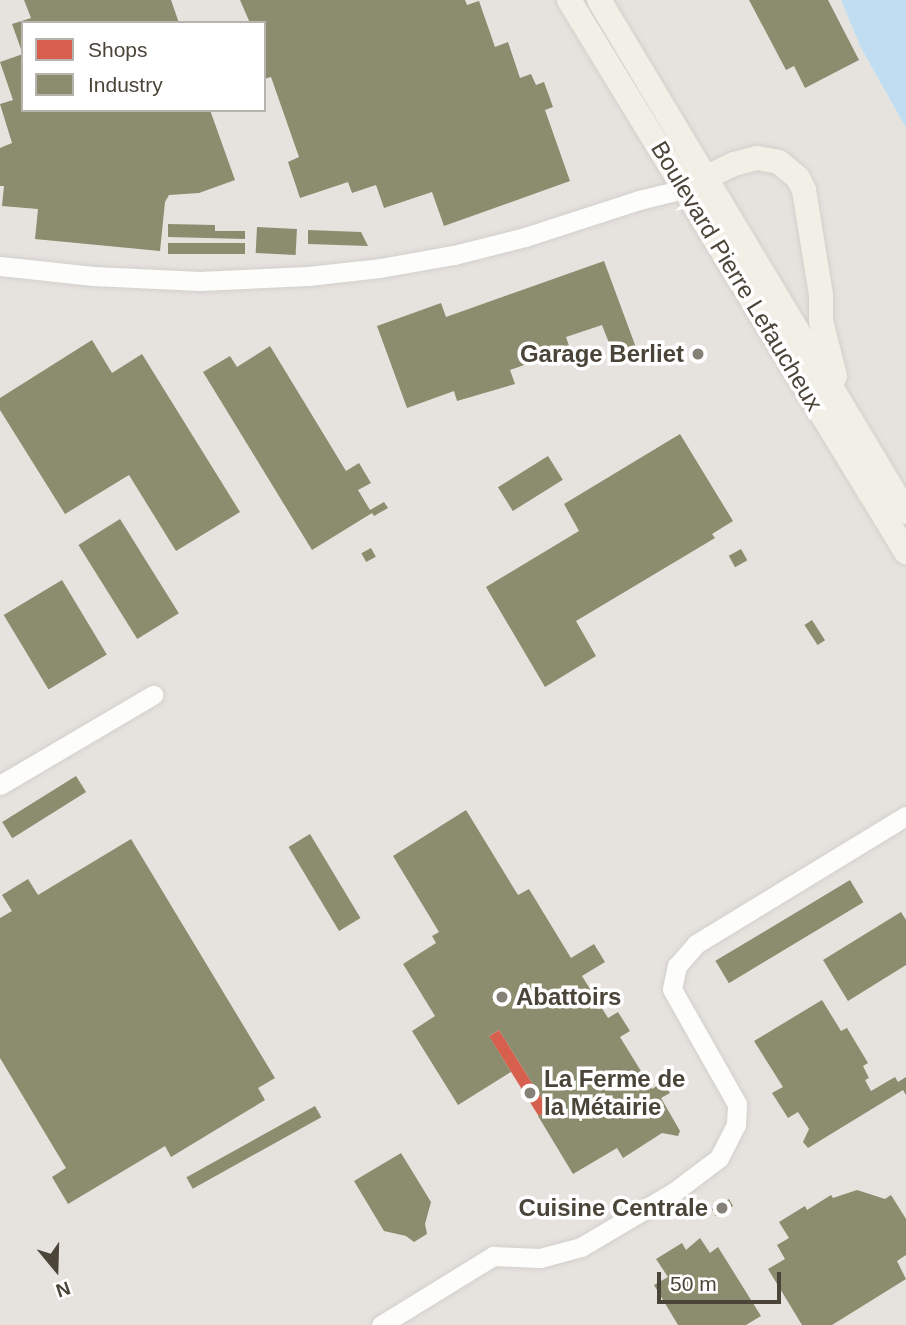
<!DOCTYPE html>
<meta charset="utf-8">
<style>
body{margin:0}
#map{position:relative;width:906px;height:1325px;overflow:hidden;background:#f4f2ee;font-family:Arial,sans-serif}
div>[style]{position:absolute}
.industrial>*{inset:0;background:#e6e2de}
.water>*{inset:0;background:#c0ddf1}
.shops>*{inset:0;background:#d6604d;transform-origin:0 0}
.industry>*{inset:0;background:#8c8c6e;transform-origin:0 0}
.roads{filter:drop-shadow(0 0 2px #d2d0cb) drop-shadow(0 0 2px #d2d0cb)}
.minor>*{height:19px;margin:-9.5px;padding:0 9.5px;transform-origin:9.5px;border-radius:9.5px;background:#fdfdfc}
.major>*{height:24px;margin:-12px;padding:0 12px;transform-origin:12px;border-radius:12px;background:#f2efe6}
.dots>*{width:19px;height:19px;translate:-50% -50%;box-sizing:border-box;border:4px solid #fff;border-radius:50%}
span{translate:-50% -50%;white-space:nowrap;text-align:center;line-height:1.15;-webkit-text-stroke:7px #fff;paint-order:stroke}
.street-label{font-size:24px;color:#4b4439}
.poi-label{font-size:24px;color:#4b4439;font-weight:700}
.right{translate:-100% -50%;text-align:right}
.left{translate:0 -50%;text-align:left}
.legend{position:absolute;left:21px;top:21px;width:245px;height:91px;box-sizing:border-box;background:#fff;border:2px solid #b7b4b0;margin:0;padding:9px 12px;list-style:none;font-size:21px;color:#4b4439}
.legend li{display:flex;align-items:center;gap:14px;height:35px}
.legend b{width:35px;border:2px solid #b7b4b0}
.north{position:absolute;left:21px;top:1234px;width:70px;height:70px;-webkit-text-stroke:5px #fff;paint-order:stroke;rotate:161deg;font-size:19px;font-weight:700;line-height:28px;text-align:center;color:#4b4439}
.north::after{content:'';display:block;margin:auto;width:24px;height:32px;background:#4b4439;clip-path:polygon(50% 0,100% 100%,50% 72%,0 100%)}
.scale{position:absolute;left:657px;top:1272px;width:124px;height:32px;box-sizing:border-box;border:4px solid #4b4439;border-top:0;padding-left:9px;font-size:21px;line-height:24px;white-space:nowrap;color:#4b4439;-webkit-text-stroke:5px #fff;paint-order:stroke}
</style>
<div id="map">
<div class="industrial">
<div style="clip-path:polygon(evenodd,0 0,841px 0,861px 48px,906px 128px,906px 1325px,0 1325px,0 0,23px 23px,264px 23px,264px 110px,23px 110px,23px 23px)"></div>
</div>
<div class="water">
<div style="clip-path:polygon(841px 0,906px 0,906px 128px,861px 48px)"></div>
</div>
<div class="shops">
<div style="left:499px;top:1030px;width:94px;height:12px;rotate:58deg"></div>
</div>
<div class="industry">
<div style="clip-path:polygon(24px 0,171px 0,179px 23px,23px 23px,22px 52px,12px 24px,31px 18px)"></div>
<div style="clip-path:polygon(240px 0,465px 0,467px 5px,479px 1px,495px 47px,508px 42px,520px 78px,531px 74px,536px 85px,544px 82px,553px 107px,545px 110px,570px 181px,444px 226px,432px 192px,384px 208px,376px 185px,352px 193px,348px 182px,300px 198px,288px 162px,299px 157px,271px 77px,264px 79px,264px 23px,250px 23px)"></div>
<div style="clip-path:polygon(749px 0,828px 0,859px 60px,805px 88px,794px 66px,786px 70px)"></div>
<div style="clip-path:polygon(23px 54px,23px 110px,210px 110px,235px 180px,199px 193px,169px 195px,165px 202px,160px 251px,35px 239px,38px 209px,2px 206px,4px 186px,0 186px,0 148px,12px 143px,0 104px,13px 100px,0 62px)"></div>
<div style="clip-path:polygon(168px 224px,215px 225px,215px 231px,245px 231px,245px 239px,168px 237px)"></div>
<div style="left:257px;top:227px;width:40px;height:26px;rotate:3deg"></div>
<div style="clip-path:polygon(308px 230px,361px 232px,368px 246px,308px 244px)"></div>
<div style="left:168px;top:243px;width:77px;height:11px"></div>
<div style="clip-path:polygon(604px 261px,638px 353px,616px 361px,602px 325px,566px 337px,570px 349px,510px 370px,515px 384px,457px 401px,454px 391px,407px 408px,377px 326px,441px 303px,446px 317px)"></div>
<div style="clip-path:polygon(92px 340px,112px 373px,142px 354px,240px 512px,176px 551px,129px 475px,65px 514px,0 410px,0 398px)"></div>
<div style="clip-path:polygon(270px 346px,346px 471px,359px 463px,371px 483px,358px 490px,370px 510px,384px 502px,388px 508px,374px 516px,372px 513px,312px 550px,203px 372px,230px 356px,237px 367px)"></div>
<div style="left:701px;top:348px;width:8px;height:10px;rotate:60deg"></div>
<div style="clip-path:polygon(680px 434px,733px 521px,712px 534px,715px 538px,576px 621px,596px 656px,545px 687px,486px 587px,579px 531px,564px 504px)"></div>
<div style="left:548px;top:456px;width:28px;height:59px;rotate:58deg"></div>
<div style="left:120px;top:519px;width:111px;height:49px;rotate:58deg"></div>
<div style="left:371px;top:548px;width:10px;height:11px;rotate:61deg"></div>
<div style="left:741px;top:549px;width:13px;height:14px;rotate:61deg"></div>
<div style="left:62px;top:580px;width:87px;height:68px;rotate:59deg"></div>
<div style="left:812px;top:620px;width:24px;height:9px;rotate:57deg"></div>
<div style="left:76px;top:776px;width:19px;height:87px;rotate:58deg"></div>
<div style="clip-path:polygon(466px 810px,518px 895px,529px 889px,571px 958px,594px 944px,605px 962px,582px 976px,608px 1018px,618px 1012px,630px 1031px,620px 1037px,652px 1089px,663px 1082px,670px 1093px,661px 1098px,680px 1131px,678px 1136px,662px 1133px,623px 1158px,617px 1148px,573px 1174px,538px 1116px,549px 1110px,499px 1030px,489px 1036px,511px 1072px,458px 1105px,412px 1031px,435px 1016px,403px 964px,436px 943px,432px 936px,439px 932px,393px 856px)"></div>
<div style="left:310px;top:834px;width:98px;height:25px;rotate:59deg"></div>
<div style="clip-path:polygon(131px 839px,275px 1078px,258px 1088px,265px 1100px,171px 1157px,165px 1146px,68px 1204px,52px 1177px,66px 1168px,0 1058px,0 918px,12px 911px,2px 895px,28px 879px,38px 895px)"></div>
<div style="left:850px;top:880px;width:26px;height:157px;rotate:59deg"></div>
<div style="clip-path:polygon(901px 912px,906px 920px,906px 965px,848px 1001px,823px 960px)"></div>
<div style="clip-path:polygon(822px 1000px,841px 1031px,847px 1028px,868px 1063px,863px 1066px,869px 1078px,865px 1080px,871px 1091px,895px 1077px,898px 1082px,906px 1077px,906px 1095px,903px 1090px,808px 1148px,803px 1142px,809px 1129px,798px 1112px,788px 1118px,772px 1093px,783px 1087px,754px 1041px)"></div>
<div style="left:315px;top:1106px;width:13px;height:147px;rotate:61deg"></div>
<div style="clip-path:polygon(401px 1153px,431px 1202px,425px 1224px,427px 1234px,414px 1242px,406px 1236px,384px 1231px,354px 1181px)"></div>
<div style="clip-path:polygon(857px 1190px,885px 1199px,891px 1195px,906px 1219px,906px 1255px,897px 1261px,906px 1279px,832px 1325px,802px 1325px,768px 1269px,785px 1259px,777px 1245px,789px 1238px,779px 1222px,805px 1206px,807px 1210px,831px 1195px,833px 1198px)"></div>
<div style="left:729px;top:1199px;width:8px;height:20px;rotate:60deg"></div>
<div style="clip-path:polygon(700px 1238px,710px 1253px,718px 1247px,761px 1316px,746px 1325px,678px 1325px,654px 1285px,668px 1277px,656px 1259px,682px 1243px,686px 1250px)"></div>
</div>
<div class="roads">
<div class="minor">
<div style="left:0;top:266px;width:94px;rotate:6.1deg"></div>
<div style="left:93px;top:276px;width:107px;rotate:2.7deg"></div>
<div style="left:200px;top:281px;width:108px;rotate:-2.7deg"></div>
<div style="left:308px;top:276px;width:72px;rotate:-6.3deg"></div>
<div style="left:380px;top:268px;width:75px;rotate:-10deg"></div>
<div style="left:454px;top:255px;width:73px;rotate:-14.2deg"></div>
<div style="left:525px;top:237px;width:120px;rotate:-18deg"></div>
<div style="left:639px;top:200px;width:46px;rotate:-13.7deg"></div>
<div style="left:0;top:785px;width:178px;rotate:-30.5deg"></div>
<div style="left:381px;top:1325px;width:132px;rotate:-31.6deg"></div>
<div style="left:493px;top:1256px;width:47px;rotate:2.4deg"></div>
<div style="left:540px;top:1258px;width:42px;rotate:-15deg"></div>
<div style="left:581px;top:1247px;width:108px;rotate:-30.6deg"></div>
<div style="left:674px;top:1192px;width:56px;rotate:-37.1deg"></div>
<div style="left:719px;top:1158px;width:37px;rotate:-63deg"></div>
<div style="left:736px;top:1125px;width:21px;rotate:-87deg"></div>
<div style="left:737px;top:1104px;width:132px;rotate:-119.5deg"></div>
<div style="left:672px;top:989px;width:24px;rotate:-78deg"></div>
<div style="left:677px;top:966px;width:29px;rotate:-49deg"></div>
<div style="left:696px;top:944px;width:246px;rotate:-31.4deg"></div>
</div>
<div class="major">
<div style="left:569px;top:0;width:647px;rotate:58.6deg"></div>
<div style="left:599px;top:0;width:597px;rotate:59.05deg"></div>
<div style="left:692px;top:184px;width:47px;rotate:-25.5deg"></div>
<div style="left:734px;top:164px;width:24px;rotate:-15deg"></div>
<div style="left:757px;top:158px;width:22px;rotate:10deg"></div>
<div style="left:779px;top:162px;width:25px;rotate:40deg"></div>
<div style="left:798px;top:178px;width:13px;rotate:63deg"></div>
<div style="left:804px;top:190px;width:106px;rotate:80.8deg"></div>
<div style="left:821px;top:295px;width:26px;rotate:90deg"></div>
<div style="left:821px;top:321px;width:57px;rotate:75.7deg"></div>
</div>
</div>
<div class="dots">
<div style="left:698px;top:354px;background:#868178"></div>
<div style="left:502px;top:997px;background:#868178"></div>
<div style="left:530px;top:1093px;background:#868178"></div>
<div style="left:722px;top:1208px;background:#868178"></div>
</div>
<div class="street-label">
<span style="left:737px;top:276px;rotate:59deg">Boulevard Pierre Lefaucheux</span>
</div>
<div class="poi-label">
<span class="right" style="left:684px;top:354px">Garage Berliet</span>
<span class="left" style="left:516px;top:997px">Abattoirs</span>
<span class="left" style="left:544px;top:1093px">La Ferme de<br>la Métairie</span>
<span class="right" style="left:708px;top:1208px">Cuisine Centrale</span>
</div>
<ul class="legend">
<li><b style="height:19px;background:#d6604d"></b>Shops</li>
<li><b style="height:19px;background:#8c8c6e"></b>Industry</li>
</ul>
<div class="north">N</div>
<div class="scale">50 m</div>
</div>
